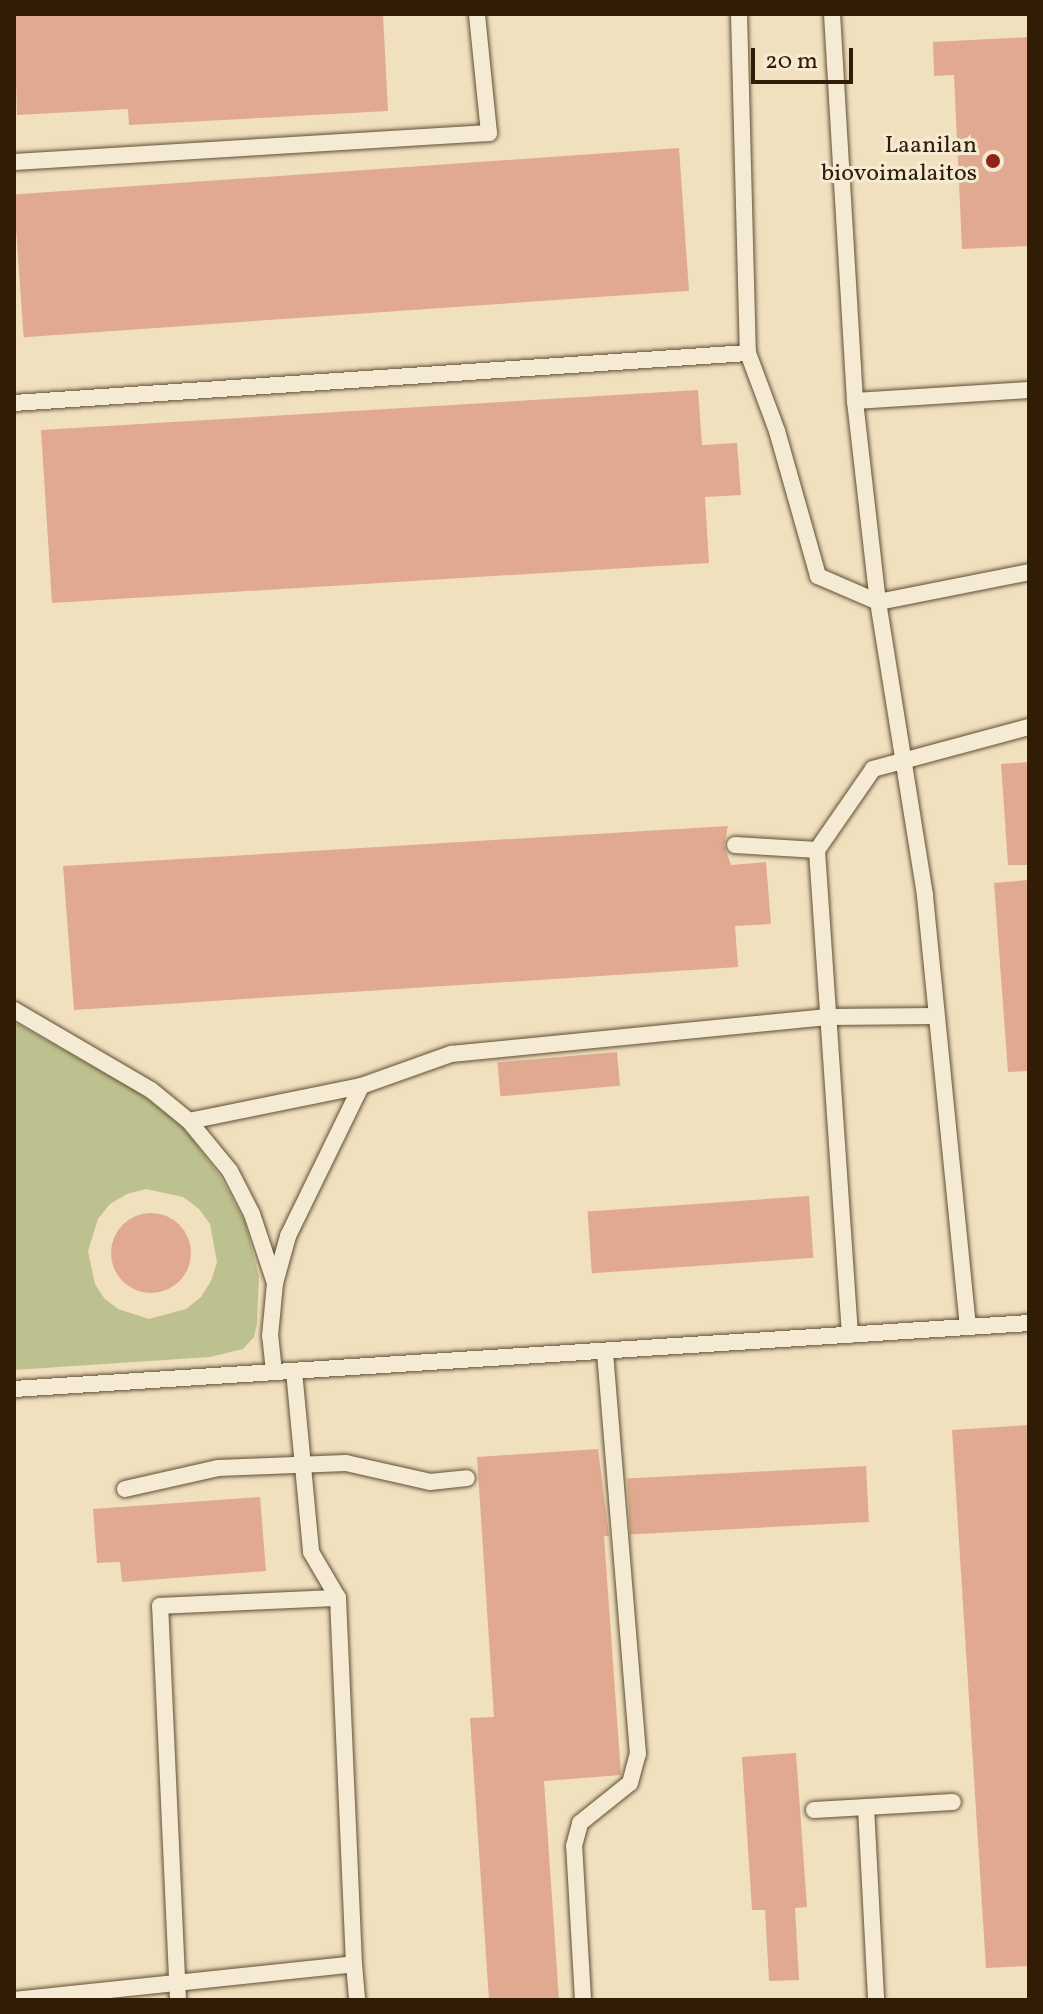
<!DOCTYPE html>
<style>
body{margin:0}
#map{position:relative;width:1043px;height:2014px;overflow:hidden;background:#f0e0be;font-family:Vollkorn,serif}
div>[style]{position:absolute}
.green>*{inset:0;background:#bdc18f}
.building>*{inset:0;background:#e1aa90;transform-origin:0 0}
.round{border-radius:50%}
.roads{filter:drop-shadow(0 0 2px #614e33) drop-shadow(0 0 2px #614e33)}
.service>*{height:16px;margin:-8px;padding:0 8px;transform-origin:8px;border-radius:8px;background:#f5ebd5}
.dots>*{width:22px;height:22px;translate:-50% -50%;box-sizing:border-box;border:4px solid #f5ebd5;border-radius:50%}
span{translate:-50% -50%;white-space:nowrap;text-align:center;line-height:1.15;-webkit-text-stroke:6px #f5ebd5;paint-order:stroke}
.poi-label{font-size:24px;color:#311d05}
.right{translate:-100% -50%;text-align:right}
.frame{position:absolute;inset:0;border:16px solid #311d05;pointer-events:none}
.scale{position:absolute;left:751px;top:48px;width:102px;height:36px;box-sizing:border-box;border:4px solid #311d05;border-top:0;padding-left:10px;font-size:24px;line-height:28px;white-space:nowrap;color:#311d05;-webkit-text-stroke:6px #f5ebd5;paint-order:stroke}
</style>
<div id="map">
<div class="green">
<div style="clip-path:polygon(evenodd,14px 1022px,140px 1093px,183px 1127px,220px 1176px,245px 1222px,259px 1276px,257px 1324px,254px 1337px,243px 1349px,210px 1357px,14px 1370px,14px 1022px,146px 1189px,183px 1197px,199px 1209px,210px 1224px,217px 1262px,211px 1281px,201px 1297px,186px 1309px,149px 1319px,118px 1309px,104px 1298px,95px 1284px,88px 1251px,98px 1219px,110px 1204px,127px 1194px,146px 1189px)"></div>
</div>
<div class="building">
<div style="clip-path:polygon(14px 14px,383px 14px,388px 111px,129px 125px,128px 109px,17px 115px)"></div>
<div style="clip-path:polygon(1029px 37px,1029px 246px,962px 249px,954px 75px,934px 76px,933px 42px)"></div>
<div style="left:679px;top:148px;width:143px;height:667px;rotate:86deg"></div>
<div style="clip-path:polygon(698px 390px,702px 445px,737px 443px,741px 495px,705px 497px,709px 563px,52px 603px,41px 430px)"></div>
<div style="clip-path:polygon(1029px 762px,1029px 865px,1008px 865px,1001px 764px)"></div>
<div style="clip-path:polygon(728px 826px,724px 845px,731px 865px,766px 862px,771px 924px,735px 926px,738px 967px,74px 1010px,63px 866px)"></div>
<div style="clip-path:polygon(1029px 880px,1029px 1071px,1008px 1072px,994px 883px)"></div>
<div style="left:617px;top:1052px;width:34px;height:120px;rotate:85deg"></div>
<div style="left:809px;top:1196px;width:62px;height:222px;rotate:86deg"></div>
<div class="round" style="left:111px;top:1213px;width:80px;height:80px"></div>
<div style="clip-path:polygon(1029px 1425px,1029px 1966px,986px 1968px,952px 1430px)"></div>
<div style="clip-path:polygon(598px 1449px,609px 1536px,604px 1536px,621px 1775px,544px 1781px,559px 2000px,489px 2000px,470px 1718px,494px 1717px,477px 1457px)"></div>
<div style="left:866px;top:1466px;width:56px;height:239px;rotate:87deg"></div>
<div style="clip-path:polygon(260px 1497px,266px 1571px,122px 1582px,120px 1562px,97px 1563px,93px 1509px)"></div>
<div style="clip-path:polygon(796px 1753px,807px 1907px,795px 1908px,799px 1980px,769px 1981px,765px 1910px,752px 1910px,742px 1757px)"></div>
</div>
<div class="roads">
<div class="service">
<div style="left:739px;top:14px;width:339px;rotate:88.5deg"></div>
<div style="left:748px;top:353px;width:83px;rotate:69.6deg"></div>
<div style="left:777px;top:431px;width:151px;rotate:74.2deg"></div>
<div style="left:818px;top:576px;width:65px;rotate:23.4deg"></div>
<div style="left:832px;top:14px;width:388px;rotate:86.6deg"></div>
<div style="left:855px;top:401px;width:174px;rotate:-3.6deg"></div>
<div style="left:14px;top:162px;width:476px;rotate:-3.5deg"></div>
<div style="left:489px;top:133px;width:120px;rotate:-95.8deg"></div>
<div style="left:855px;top:401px;width:202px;rotate:83.5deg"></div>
<div style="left:14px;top:403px;width:736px;rotate:-3.9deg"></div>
<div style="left:735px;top:845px;width:82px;rotate:3.5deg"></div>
<div style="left:14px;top:1010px;width:159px;rotate:30.3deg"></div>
<div style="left:151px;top:1090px;width:49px;rotate:39.2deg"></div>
<div style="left:189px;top:1121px;width:65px;rotate:50.6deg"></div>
<div style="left:230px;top:1171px;width:48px;rotate:62.9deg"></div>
<div style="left:252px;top:1214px;width:73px;rotate:71.6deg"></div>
<div style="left:189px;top:1121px;width:176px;rotate:-11.5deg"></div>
<div style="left:968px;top:1327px;width:434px;rotate:-95.7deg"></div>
<div style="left:925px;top:895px;width:297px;rotate:-99.1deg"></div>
<div style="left:878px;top:602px;width:154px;rotate:-11.2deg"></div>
<div style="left:850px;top:1335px;width:486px;rotate:-93.9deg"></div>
<div style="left:817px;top:850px;width:98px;rotate:-55.3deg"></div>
<div style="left:873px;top:769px;width:162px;rotate:-15.1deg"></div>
<div style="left:294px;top:1371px;width:182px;rotate:84.6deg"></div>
<div style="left:311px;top:1552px;width:53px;rotate:59.6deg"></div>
<div style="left:274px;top:1372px;width:36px;rotate:-96deg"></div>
<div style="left:270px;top:1336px;width:53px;rotate:-84.6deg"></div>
<div style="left:275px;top:1283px;width:49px;rotate:-74.5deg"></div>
<div style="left:288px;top:1236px;width:167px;rotate:-64deg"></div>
<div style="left:361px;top:1086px;width:96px;rotate:-19.6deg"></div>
<div style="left:451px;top:1054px;width:381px;rotate:-5.6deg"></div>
<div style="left:830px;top:1017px;width:105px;rotate:-0.5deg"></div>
<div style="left:14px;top:1389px;width:1017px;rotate:-3.72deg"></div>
<div style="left:125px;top:1489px;width:95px;rotate:-12.7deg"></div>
<div style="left:218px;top:1468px;width:128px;rotate:-2.2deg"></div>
<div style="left:346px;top:1463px;width:86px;rotate:12.7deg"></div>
<div style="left:430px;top:1482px;width:37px;rotate:-6deg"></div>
<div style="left:866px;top:1807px;width:193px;rotate:87deg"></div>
<div style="left:814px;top:1810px;width:139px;rotate:-3.3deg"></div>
<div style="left:14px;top:2000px;width:342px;rotate:-6deg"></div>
<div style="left:354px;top:1964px;width:36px;rotate:85deg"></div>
<div style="left:178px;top:2000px;width:394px;rotate:-92.6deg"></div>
<div style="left:160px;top:1606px;width:178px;rotate:-2.6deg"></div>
<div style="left:338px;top:1598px;width:366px;rotate:87.5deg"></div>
<div style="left:583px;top:2000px;width:154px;rotate:-93.3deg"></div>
<div style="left:574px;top:1846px;width:24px;rotate:-75deg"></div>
<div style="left:580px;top:1823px;width:64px;rotate:-38.7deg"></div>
<div style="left:630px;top:1783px;width:30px;rotate:-75deg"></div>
<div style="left:638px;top:1754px;width:404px;rotate:-94.7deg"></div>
</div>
</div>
<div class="dots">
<div style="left:993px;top:161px;background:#8f2418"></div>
</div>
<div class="poi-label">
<span class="right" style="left:977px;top:161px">Laanilan<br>biovoimalaitos</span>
</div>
<div class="frame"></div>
<div class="scale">20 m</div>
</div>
